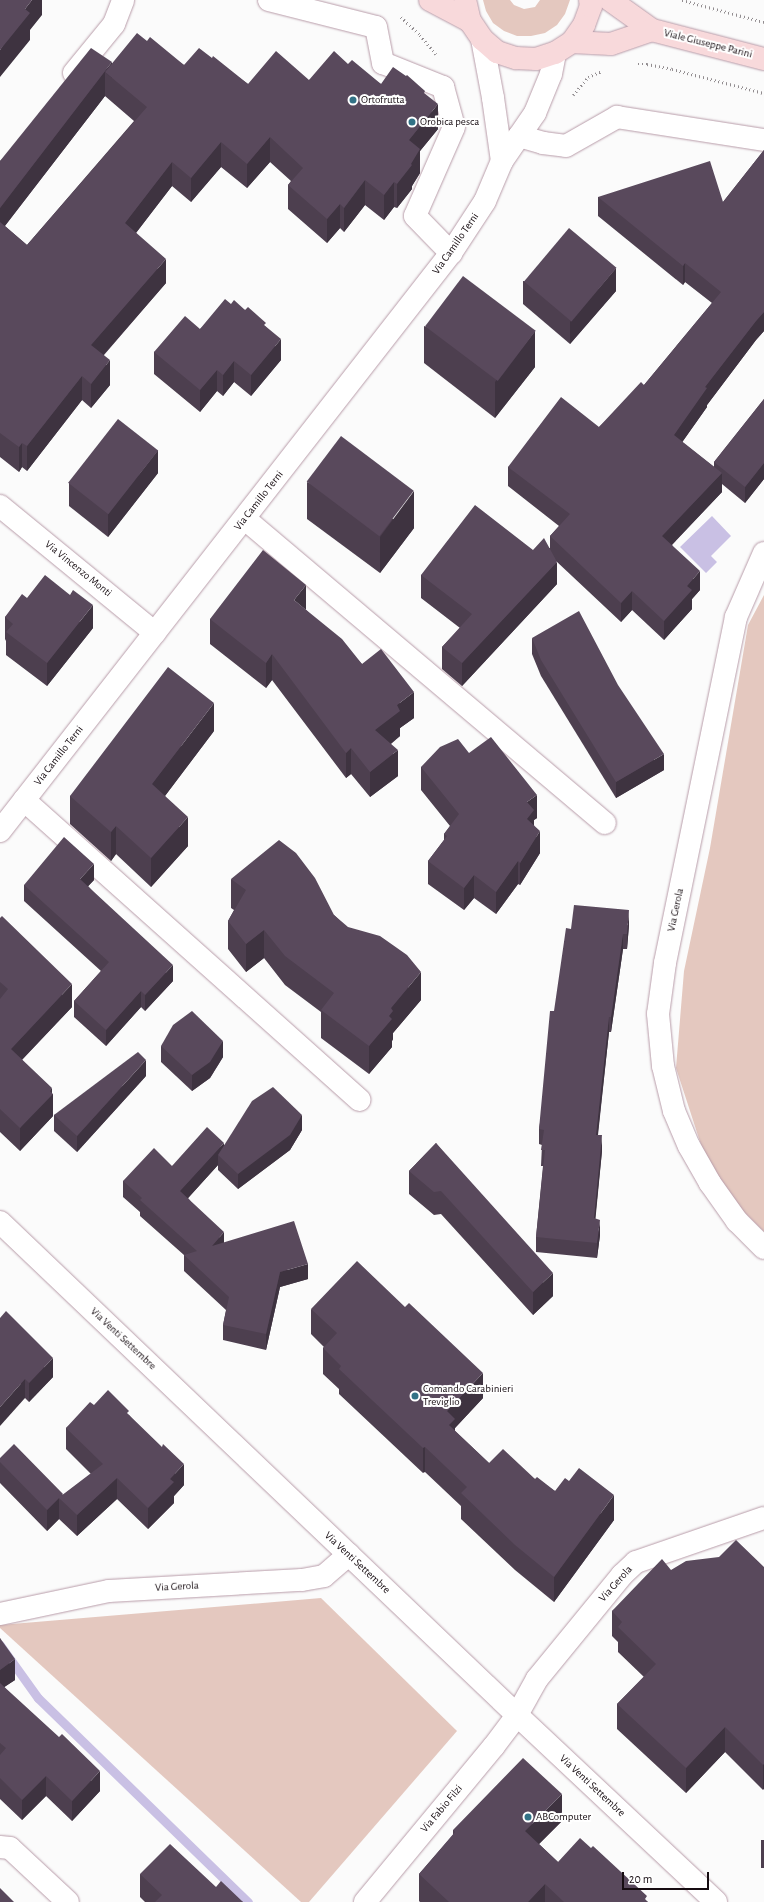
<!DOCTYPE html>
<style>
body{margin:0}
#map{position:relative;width:764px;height:1902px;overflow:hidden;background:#fbfbfb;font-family:"Alegreya Sans",sans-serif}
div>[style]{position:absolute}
.green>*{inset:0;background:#e4c8bf}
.water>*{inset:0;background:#c9c0e4}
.stream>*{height:9px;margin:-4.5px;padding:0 4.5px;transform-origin:4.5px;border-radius:4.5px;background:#c9c0e4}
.path>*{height:2.5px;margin-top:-1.25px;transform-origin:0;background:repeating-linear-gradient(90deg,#928d90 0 1px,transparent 0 4px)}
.roads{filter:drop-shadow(0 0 1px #b89ca9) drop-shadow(0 0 1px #b89ca9)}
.minor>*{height:22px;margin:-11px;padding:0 11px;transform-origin:11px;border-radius:11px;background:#fff}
.major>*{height:22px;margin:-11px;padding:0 11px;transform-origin:11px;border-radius:11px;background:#f8d9db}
.wall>*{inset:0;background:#4d3f4f;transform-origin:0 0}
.shaded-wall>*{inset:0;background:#3e3340;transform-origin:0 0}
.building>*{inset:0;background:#59495c;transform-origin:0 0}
.dots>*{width:11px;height:11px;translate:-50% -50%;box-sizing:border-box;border:2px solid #fff;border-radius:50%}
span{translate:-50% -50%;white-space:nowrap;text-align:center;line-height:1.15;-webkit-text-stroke:4px #fff;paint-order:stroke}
.street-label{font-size:11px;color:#160c11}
.poi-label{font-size:11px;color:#160c11}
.left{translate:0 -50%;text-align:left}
.scale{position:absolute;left:622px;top:1872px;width:87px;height:18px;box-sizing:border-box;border:2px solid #160c11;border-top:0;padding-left:5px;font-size:12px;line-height:14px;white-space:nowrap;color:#160c11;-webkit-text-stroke:3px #fff;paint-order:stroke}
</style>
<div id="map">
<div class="green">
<div style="clip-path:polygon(483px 0,510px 0,514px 5px,524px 9px,535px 7px,540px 0,570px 0,565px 14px,557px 25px,545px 33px,531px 36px,517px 36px,504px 31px,493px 23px,486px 11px)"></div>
<div style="clip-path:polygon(764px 595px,764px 1232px,743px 1211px,705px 1157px,676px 1068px,684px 971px,710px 848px,748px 625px)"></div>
<div style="clip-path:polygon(321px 1598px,457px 1731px,309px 1902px,301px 1902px,0 1628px,0 1625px)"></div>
</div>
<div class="water">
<div style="clip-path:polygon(712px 516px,731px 536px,711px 556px,717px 562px,706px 573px,680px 547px)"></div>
</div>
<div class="stream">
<div style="left:0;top:1645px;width:65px;rotate:54.4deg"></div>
<div style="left:38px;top:1698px;width:293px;rotate:44.2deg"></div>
</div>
<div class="path">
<div style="left:682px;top:0;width:85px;rotate:15deg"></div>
<div style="left:401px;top:17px;width:26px;rotate:43deg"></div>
<div style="left:420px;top:35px;width:25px;rotate:50deg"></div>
<div style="left:638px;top:64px;width:9px"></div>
<div style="left:647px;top:64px;width:25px;rotate:11deg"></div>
<div style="left:672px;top:69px;width:95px;rotate:14.6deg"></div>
<div style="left:573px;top:95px;width:23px;rotate:-50deg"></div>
<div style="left:588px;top:77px;width:15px;rotate:-23deg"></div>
</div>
<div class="roads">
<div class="minor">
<div style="left:269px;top:0;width:110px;rotate:14.2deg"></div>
<div style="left:376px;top:27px;width:37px;rotate:79deg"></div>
<div style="left:383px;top:63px;width:65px;rotate:21.8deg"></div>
<div style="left:443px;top:87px;width:41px;rotate:74.6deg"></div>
<div style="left:454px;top:127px;width:97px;rotate:113.7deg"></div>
<div style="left:415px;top:216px;width:52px;rotate:45.8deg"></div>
<div style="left:482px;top:39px;width:60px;rotate:79.4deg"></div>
<div style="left:493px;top:98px;width:64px;rotate:81.9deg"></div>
<div style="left:74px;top:73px;width:63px;rotate:-50.8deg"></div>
<div style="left:114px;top:24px;width:26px;rotate:-69deg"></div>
<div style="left:519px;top:136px;width:25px;rotate:16deg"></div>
<div style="left:543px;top:143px;width:23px;rotate:7deg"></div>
<div style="left:566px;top:146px;width:59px;rotate:-29.6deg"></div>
<div style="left:617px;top:117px;width:149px;rotate:8.9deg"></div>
<div style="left:0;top:506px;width:200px;rotate:39.3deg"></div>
<div style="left:245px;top:519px;width:471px;rotate:40.2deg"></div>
<div style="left:764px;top:553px;width:70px;rotate:113.6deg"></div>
<div style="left:736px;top:617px;width:353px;rotate:101.6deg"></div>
<div style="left:665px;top:963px;width:51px;rotate:97.8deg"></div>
<div style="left:658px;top:1014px;width:52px;rotate:84.5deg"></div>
<div style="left:663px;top:1066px;width:46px;rotate:76.3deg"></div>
<div style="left:674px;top:1111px;width:38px;rotate:67deg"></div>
<div style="left:689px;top:1146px;width:43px;rotate:60.4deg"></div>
<div style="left:710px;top:1183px;width:47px;rotate:54.6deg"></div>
<div style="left:737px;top:1221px;width:38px;rotate:45deg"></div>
<div style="left:24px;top:800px;width:450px;rotate:41.8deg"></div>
<div style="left:0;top:831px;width:733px;rotate:-52.04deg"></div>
<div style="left:451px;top:253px;width:62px;rotate:-56.8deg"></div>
<div style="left:485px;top:201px;width:43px;rotate:-67deg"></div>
<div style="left:502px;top:161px;width:58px;rotate:-55.5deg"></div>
<div style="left:535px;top:113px;width:42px;rotate:-67.7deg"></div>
<div style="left:551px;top:74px;width:21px;rotate:-79deg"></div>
<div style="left:0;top:1222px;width:714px;rotate:43.64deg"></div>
<div style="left:517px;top:1715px;width:273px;rotate:43.2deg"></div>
<div style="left:0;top:1614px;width:111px;rotate:-11.9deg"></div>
<div style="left:109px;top:1591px;width:193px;rotate:-3.3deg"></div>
<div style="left:302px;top:1580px;width:22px;rotate:-10deg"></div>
<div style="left:324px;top:1576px;width:33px;rotate:-41deg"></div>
<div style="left:0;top:1847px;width:10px;rotate:6deg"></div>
<div style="left:10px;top:1848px;width:79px;rotate:43deg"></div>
<div style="left:365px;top:1902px;width:202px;rotate:-50.4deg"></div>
<div style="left:494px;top:1746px;width:39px;rotate:-53deg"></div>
<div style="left:517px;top:1715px;width:41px;rotate:-60.9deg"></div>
<div style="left:537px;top:1679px;width:134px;rotate:-50.7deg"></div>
<div style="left:622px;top:1575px;width:19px;rotate:-43deg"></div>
<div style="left:636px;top:1562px;width:135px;rotate:-19deg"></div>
</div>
<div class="major">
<div style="left:430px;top:0;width:45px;rotate:27.7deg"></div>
<div style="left:465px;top:0;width:22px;rotate:77deg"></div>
<div style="left:470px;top:21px;width:22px;rotate:56deg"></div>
<div style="left:482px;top:39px;width:20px;rotate:41deg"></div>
<div style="left:497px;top:52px;width:20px;rotate:18deg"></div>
<div style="left:516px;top:58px;width:20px;rotate:3deg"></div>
<div style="left:536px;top:59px;width:20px;rotate:-18deg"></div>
<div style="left:555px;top:53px;width:20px;rotate:-33deg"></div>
<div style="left:572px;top:42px;width:21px;rotate:-55deg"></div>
<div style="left:584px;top:25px;width:20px;rotate:-70deg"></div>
<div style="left:591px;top:6px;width:6px;rotate:-99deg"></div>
<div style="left:610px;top:0;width:52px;rotate:35.5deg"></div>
<div style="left:652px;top:30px;width:116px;rotate:14.5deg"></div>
<div style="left:572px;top:42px;width:39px;rotate:3deg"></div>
<div style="left:611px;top:44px;width:43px;rotate:-18.9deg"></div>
</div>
</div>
<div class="wall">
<div style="clip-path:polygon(evenodd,147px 41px,184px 65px,212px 58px,248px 84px,309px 80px,348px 64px,381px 84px,425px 94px,438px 129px,420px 151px,420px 173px,412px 186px,412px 189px,397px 208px,394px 207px,384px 220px,365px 205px,344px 232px,340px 228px,327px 243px,288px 209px,288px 185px,291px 181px,270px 162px,247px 188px,221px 167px,191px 202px,172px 186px,136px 233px,166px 283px,104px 355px,110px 385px,91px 408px,82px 400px,27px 471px,22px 467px,19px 472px,0 457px,0 161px,112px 64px,147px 41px,105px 96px,134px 121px,27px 245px,5px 226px,105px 96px)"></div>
<div style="clip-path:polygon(764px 150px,764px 331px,756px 340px,707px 405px,707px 407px,682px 442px,714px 467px,714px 462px,764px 399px,764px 479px,745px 503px,722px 484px,722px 492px,672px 545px,700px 590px,692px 599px,692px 609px,664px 640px,632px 610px,621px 622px,556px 561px,557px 584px,462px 686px,442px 669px,442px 647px,460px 628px,421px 598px,421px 575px,533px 550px,550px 548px,550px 536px,559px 526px,508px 486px,508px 467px,599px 427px,644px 385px,712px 303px,685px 282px,683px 285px,598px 216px,598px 197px,723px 202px)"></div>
<div style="clip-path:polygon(523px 281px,616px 291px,570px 344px,523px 304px)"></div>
<div style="clip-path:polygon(231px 304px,245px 310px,266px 327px,281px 360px,251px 396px,234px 382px,223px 396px,217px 391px,200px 412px,154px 374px,154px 352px,200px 329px)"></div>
<div style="clip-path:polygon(424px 326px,535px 367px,495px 418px,424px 363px)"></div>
<div style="clip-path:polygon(158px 473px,108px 537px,69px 506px,69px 483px)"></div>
<div style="clip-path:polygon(307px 482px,414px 528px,380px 573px,307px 519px)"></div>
<div style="clip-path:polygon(27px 598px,93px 628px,47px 686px,6px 655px,6px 641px,5px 639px,5px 617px)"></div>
<div style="clip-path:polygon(306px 610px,362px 664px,414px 718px,400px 728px,400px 736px,391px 744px,398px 776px,370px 797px,351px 774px,346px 778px,272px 680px,266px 688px,210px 644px,210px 619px)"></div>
<div style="clip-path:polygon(532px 638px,664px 770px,616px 798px,541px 676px,532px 654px)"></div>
<div style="clip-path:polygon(214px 731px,165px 796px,188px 846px,151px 887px,116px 854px,111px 861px,70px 824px,70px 796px)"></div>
<div style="clip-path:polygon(469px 753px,537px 818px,534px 820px,534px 825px,540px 853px,520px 885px,518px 884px,496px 914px,474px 898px,464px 910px,428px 884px,428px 861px,444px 840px,444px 834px,450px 826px,421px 790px,421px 767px)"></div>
<div style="clip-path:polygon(231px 879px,334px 915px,421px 1000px,393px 1033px,393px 1039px,392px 1041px,392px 1047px,369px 1074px,321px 1038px,321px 1012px,285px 985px,264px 958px,246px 972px,228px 949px,228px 921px,234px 910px,231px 908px)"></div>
<div style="clip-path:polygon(94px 880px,88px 886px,173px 981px,145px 1011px,141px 1007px,106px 1046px,74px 1017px,74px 1001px,101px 971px,24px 901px,24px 885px)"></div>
<div style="clip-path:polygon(0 918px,72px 1007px,22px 1060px,52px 1093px,53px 1116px,20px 1151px,0 1132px)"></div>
<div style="clip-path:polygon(629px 925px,627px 949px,623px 949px,611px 1032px,609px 1032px,598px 1135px,602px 1151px,595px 1219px,600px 1235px,597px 1258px,536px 1252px,536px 1237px,543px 1166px,541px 1166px,542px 1145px,539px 1144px,539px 1129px,571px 929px)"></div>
<div style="clip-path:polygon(161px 1046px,223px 1057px,210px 1078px,192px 1091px,161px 1062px)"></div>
<div style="clip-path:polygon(146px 1076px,77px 1152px,54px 1131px,54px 1115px)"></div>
<div style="clip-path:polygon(302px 1130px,290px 1150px,238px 1189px,218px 1170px,218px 1165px,188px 1198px,224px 1243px,308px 1279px,280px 1287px,266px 1350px,223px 1340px,223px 1325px,226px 1310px,184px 1271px,184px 1255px,140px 1216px,140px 1212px,123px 1197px,123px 1181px,172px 1166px,224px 1145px)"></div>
<div style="clip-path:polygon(436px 1143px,553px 1296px,533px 1315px,441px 1214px,434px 1215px,409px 1194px,409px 1171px)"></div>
<div style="clip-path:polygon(311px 1309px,483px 1398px,455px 1428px,455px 1431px,489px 1463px,535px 1479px,555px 1491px,614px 1520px,554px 1602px,515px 1570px,461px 1519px,461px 1506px,425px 1472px,423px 1473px,339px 1394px,339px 1389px,323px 1374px,323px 1348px,324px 1347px,311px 1334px)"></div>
<div style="clip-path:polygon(0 1318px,53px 1377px,29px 1402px,25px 1398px)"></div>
<div style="clip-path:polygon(94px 1405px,129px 1415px,184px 1485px,174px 1496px,174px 1503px,148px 1529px,117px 1499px,77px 1536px,59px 1519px,47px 1531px,0 1483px,0 1458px,63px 1495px,91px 1474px,66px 1449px,66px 1428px)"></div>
<div style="clip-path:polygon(764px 1567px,764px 1789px,763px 1790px,725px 1752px,686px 1793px,617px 1729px,617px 1704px,644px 1677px,618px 1652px,618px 1642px,612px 1636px,612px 1611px,671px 1570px)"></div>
<div style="clip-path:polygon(0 1638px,15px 1680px,4px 1687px,100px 1791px,72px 1821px,46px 1796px,22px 1820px,0 1799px)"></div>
<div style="clip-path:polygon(562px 1821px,539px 1844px,558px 1862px,648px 1902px,420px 1902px,419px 1901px,419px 1874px,453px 1835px,453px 1830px)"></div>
<div style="left:764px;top:1840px;width:28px;height:3px;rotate:90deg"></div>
<div style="clip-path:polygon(140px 1874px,216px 1887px,243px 1902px,145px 1902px,140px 1897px)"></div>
</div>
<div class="shaded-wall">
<div style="clip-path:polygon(32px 0,42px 0,42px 15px,30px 30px,30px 40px,0 77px,0 50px,25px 9px)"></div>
<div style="clip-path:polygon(112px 62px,112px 78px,105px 72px,105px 96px,0 232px,0 208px)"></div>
<div style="clip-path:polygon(438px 104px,438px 129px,420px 151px,420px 173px,412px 186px,412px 189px,397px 208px,397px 184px,409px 140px)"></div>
<div style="clip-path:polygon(270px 137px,270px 162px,247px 188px,247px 164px)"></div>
<div style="clip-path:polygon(221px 142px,221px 167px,191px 202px,191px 178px)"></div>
<div style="clip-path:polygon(172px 162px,172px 186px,125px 247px,125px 223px)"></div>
<div style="clip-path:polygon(365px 180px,365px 205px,344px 232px,344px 208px)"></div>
<div style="clip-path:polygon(394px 182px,394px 207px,384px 220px,384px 195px)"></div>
<div style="clip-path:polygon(340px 204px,340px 228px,327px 243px,327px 219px)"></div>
<div style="clip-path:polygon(166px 259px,166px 283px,91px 369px,91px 345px)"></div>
<div style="clip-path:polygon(685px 263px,685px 282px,683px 285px,683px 266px)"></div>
<div style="clip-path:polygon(616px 268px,616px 291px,570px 344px,570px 322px)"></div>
<div style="clip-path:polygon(764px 312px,764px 331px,756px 340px,707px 405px,707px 407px,674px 454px,674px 435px,705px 387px,756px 321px)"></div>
<div style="clip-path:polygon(535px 331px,535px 367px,495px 418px,495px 382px)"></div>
<div style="clip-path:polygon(281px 339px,281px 360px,251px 396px,251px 375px)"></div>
<div style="clip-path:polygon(110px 360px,110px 385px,91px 408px,91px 384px)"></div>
<div style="clip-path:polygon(234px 361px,234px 382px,223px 396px,223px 375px)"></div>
<div style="clip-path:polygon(217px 370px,217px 391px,200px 412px,200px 390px)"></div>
<div style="clip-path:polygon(82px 376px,82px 400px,27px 471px,27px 446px)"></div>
<div style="clip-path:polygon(22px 443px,22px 467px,19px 472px,19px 447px)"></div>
<div style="clip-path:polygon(158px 450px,158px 473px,108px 537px,108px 514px)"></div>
<div style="clip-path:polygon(764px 463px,764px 479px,745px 503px,745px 487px)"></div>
<div style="clip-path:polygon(722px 473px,722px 492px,662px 555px,662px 536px)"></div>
<div style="clip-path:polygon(414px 491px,414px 528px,380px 573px,380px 537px)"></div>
<div style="clip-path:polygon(557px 562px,557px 584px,462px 686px,462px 663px)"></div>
<div style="clip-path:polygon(700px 571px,700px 590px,692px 599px,692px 609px,664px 640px,664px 621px,687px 586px)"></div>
<div style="clip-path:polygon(306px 585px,306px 610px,294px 600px)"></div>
<div style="clip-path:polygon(632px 591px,632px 610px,621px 622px,621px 603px)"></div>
<div style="clip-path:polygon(93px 605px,93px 628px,47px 686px,47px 663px)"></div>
<div style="clip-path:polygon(272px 654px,272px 680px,266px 688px,266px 663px)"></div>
<div style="clip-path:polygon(414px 692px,414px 718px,400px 728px,400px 736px,375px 756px,375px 730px,397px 705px)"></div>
<div style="clip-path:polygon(214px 703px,214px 731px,152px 813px,152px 784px)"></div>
<div style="clip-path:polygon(351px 748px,351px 774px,346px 778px,346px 753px)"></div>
<div style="clip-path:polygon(398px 750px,398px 776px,370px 797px,370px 772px)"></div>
<div style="clip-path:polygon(664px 754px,664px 770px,616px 798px,616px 782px)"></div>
<div style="clip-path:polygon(537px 795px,537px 818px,534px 820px,534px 833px,527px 842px,527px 802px)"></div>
<div style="clip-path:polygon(188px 817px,188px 846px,151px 887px,151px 858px)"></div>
<div style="clip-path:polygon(116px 826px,116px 854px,111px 861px,111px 832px)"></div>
<div style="clip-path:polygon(540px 831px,540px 853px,520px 885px,520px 863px)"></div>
<div style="clip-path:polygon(518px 861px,518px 884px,496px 914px,496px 892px)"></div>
<div style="clip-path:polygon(94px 864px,94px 880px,80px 895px,80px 879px)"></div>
<div style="clip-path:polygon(474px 875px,474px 898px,464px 910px,464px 888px)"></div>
<div style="clip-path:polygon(629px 910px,629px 925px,627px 949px,627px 934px)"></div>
<div style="clip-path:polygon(264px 930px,264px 958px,246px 972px,246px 944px)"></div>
<div style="clip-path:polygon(623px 934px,623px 949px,611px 1032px,611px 1017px)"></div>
<div style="clip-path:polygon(173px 965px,173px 981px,145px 1011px,145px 995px)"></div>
<div style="clip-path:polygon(421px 972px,421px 1000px,393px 1033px,393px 1039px,392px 1041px,392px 1047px,369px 1074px,369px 1046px,389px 1016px,391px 1008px)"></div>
<div style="clip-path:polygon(72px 984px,72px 1007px,11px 1071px,11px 1049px)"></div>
<div style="clip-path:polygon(141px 991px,141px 1007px,106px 1046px,106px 1030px)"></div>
<div style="clip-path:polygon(609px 1017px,609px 1032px,596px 1150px,596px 1135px)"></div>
<div style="clip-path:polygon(223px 1041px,223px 1057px,210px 1078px,192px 1091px,192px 1075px)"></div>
<div style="clip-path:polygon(146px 1060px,146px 1076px,77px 1152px,77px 1136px)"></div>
<div style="clip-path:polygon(52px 1088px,52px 1094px,53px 1094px,53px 1116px,20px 1151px,20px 1128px)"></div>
<div style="clip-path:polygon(302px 1115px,302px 1130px,290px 1150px,238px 1189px,238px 1174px)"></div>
<div style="clip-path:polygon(602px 1135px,602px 1151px,594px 1234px,594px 1218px)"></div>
<div style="clip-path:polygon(224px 1143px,224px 1159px,218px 1155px,218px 1165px,180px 1207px,180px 1191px)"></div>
<div style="clip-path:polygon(600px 1220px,600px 1235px,597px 1258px,597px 1243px)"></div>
<div style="clip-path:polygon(224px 1232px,224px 1247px,212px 1246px)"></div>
<div style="clip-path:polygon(308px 1264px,308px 1279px,280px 1287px,266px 1350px,266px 1334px,280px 1272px)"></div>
<div style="clip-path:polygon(553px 1273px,553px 1296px,533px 1315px,533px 1292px)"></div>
<div style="clip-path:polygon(53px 1358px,53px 1377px,29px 1402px,29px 1383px)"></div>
<div style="clip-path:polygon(483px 1373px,483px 1398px,455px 1428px,455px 1444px,449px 1450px,447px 1411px)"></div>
<div style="clip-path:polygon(25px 1379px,25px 1398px,0 1426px,0 1407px)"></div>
<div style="left:425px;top:1447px;width:25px;height:2px;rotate:90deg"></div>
<div style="clip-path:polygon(184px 1464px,184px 1485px,174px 1496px,174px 1503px,148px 1529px,148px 1508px,170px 1479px)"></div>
<div style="clip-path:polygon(117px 1478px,117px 1499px,77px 1536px,77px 1515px)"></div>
<div style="clip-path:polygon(614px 1495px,614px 1520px,554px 1602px,554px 1577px)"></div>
<div style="clip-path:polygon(59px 1498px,59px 1519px,47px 1531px,47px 1510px)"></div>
<div style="clip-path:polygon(15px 1659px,15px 1680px,0 1690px,0 1670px)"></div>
<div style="clip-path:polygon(725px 1727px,725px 1752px,686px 1793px,686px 1768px)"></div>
<div style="left:764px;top:1764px;width:25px;height:1px;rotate:90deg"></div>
<div style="clip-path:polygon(100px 1771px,100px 1791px,72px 1821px,72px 1801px)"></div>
<div style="clip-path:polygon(46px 1776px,46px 1796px,22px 1820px,22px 1800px)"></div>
<div style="clip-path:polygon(562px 1794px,562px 1821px,525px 1858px,525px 1831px)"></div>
<div style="clip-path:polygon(545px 1884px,545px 1902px,528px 1902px)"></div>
</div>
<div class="building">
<div style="clip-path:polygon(0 0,32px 0,25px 9px,30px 13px,0 50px)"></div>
<div style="clip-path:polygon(137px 33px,147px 41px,150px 37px,184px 65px,199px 48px,212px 58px,213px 56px,248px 84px,276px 51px,309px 80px,334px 51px,348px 64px,352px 60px,381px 84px,393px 67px,406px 76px,407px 75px,425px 91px,424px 93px,438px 104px,409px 140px,420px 149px,411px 164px,412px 165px,397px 184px,394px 182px,384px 195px,365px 180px,344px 208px,340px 204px,327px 219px,288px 185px,303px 168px,270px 137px,247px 164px,221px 142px,191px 178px,172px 162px,125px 223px,166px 259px,91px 345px,110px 360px,91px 384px,82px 376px,27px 446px,22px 443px,19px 447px,0 433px,0 222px,27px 245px,147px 107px,105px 72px)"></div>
<div style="clip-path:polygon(91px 48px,112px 62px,0 208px,0 161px)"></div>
<div style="clip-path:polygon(764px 150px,764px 312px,756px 321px,705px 387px,707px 388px,674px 435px,722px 473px,662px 536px,700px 571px,687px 586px,692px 590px,664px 621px,632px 591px,621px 603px,550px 536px,570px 514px,508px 467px,561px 397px,599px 427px,641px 382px,644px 385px,721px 292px,685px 263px,683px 266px,598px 197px,710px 161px,723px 202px)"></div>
<div style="left:569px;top:228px;width:62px;height:70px;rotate:40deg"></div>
<div style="left:463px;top:276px;width:91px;height:63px;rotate:37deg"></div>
<div style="clip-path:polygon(225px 299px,231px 304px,234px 300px,245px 310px,248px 307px,266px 323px,264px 325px,281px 339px,251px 375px,234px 361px,223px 375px,217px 370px,200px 390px,154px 352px,185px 316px,200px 329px)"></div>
<div style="clip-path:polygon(764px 399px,764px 463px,745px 487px,714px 462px)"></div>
<div style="left:118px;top:419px;width:51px;height:81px;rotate:38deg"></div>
<div style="left:341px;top:436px;width:91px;height:57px;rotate:37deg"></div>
<div style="clip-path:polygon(475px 505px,533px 550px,544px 538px,557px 562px,462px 663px,442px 647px,472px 614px,421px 575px)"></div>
<div style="clip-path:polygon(263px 550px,306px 585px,294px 600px,342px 639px,362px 664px,381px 649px,414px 692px,397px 705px,400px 711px,375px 730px,398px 750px,370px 772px,351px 748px,346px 753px,272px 654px,266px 663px,210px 619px)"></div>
<div style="clip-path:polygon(45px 575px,70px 595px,73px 590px,93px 605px,47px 663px,6px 632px,13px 624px,5px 617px,22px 594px,27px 598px)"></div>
<div style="clip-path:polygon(579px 611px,618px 685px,664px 754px,616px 782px,541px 660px,532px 638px)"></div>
<div style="clip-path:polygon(168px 667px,214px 703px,152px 784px,188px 817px,151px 858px,116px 826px,111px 832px,70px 796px)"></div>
<div style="clip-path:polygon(491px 737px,537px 795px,527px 802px,534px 810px,527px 819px,540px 831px,520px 863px,518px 861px,496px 892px,474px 875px,464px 888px,428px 861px,447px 836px,444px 834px,459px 814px,421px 767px,440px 747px,458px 739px,469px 753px)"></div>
<div style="clip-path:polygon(64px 837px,94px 864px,80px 879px,173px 965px,145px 995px,141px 991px,106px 1030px,74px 1001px,109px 962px,24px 885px)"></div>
<div style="clip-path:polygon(279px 840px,296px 853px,315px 878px,334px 915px,348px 927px,380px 936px,407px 955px,421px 972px,391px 1008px,393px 1011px,389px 1016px,392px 1019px,369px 1046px,321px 1010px,334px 993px,285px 956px,264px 930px,246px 944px,228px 921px,246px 890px,231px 879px)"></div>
<div style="clip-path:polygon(574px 905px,629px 910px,627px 934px,623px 934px,611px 1017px,609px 1017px,596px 1135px,602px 1135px,594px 1218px,600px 1220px,597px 1243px,536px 1237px,545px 1150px,541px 1150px,544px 1130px,539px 1129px,550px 1011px,554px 1011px,566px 928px,571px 929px)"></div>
<div style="clip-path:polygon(2px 916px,72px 984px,11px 1049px,52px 1088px,50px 1091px,53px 1094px,20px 1128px,0 1109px,0 999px,8px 989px,0 982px,0 918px)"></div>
<div style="clip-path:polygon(192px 1011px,223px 1041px,210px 1062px,192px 1075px,161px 1046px,173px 1025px)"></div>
<div style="clip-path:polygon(138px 1052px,146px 1060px,77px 1136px,54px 1115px)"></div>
<div style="clip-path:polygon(273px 1087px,302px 1115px,290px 1135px,238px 1174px,218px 1155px,252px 1101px)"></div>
<div style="clip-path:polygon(207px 1127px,224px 1143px,180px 1191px,224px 1232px,212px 1246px,294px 1221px,308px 1264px,280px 1272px,266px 1334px,223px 1325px,229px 1297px,184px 1255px,197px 1251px,140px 1200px,142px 1198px,123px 1181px,154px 1148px,172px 1166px)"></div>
<div style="clip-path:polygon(436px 1143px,553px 1273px,533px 1292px,441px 1191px,434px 1192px,409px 1171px)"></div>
<div style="clip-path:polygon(357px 1261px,405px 1307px,409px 1303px,483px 1373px,447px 1411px,455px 1419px,449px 1425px,489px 1463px,503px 1449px,535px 1479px,537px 1477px,555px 1491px,565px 1478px,569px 1481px,579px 1468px,614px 1495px,554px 1577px,515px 1545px,461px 1493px,467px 1487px,425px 1447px,423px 1448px,339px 1369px,341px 1366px,323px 1348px,337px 1333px,311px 1309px)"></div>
<div style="clip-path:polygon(6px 1311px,53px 1358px,29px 1383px,25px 1379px,0 1407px,0 1318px)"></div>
<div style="clip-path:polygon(108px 1390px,129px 1411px,127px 1413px,162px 1447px,163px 1444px,184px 1464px,170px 1479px,174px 1482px,148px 1508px,117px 1478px,77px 1515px,59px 1498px,47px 1510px,0 1462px,0 1458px,14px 1444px,63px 1494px,61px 1496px,103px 1464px,66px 1428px,90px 1402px,94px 1405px)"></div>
<div style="clip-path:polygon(736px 1540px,764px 1567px,764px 1764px,763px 1765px,725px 1727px,686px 1768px,617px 1704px,656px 1664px,618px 1627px,622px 1622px,612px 1611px,662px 1559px,671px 1570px,686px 1561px,719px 1557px)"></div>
<div style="clip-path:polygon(0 1638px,15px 1659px,0 1670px)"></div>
<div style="clip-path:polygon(0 1683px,59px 1737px,62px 1734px,100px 1771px,72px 1801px,46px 1776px,22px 1800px,0 1778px,0 1755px,6px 1748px,0 1743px)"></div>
<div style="clip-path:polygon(523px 1758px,562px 1794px,525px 1831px,558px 1862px,580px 1838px,591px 1848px,593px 1846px,647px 1896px,645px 1899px,648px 1902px,564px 1902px,545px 1884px,528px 1902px,449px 1902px,419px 1874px,455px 1832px,453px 1830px)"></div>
<div style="clip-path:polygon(170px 1844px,216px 1887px,221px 1881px,243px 1902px,155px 1902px,162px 1895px,140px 1874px)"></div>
<div style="clip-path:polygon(0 1888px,14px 1902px,0 1902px)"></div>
</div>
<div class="dots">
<div style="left:353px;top:100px;background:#327286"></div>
<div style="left:412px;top:122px;background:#327286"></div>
<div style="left:415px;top:1396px;background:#327286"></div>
<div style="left:528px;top:1817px;background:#327286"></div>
</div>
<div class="street-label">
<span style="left:708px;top:44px;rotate:14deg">Viale Giuseppe Parini</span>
<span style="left:456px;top:244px;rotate:-55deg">Via Camillo Terni</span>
<span style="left:259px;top:501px;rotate:-52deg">Via Camillo Terni</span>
<span style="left:78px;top:569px;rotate:39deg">Via Vincenzo Monti</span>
<span style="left:59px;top:756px;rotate:-52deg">Via Camillo Terni</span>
<span style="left:676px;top:910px;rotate:-78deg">Via Gerola</span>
<span style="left:123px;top:1339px;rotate:43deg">Via Venti Settembre</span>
<span style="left:357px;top:1563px;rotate:43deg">Via Venti Settembre</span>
<span style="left:616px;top:1584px;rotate:-48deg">Via Gerola</span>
<span style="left:177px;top:1587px;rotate:-3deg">Via Gerola</span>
<span style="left:592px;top:1786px;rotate:43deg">Via Venti Settembre</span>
<span style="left:442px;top:1809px;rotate:-50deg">Via Fabio Filzi</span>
</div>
<div class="poi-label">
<span class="left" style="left:361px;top:100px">Ortofrutta</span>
<span class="left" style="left:420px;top:122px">Orobica pesca</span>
<span class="left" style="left:423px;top:1396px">Comando Carabinieri<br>Treviglio</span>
<span class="left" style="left:536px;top:1817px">ABComputer</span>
</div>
<div class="scale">20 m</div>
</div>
